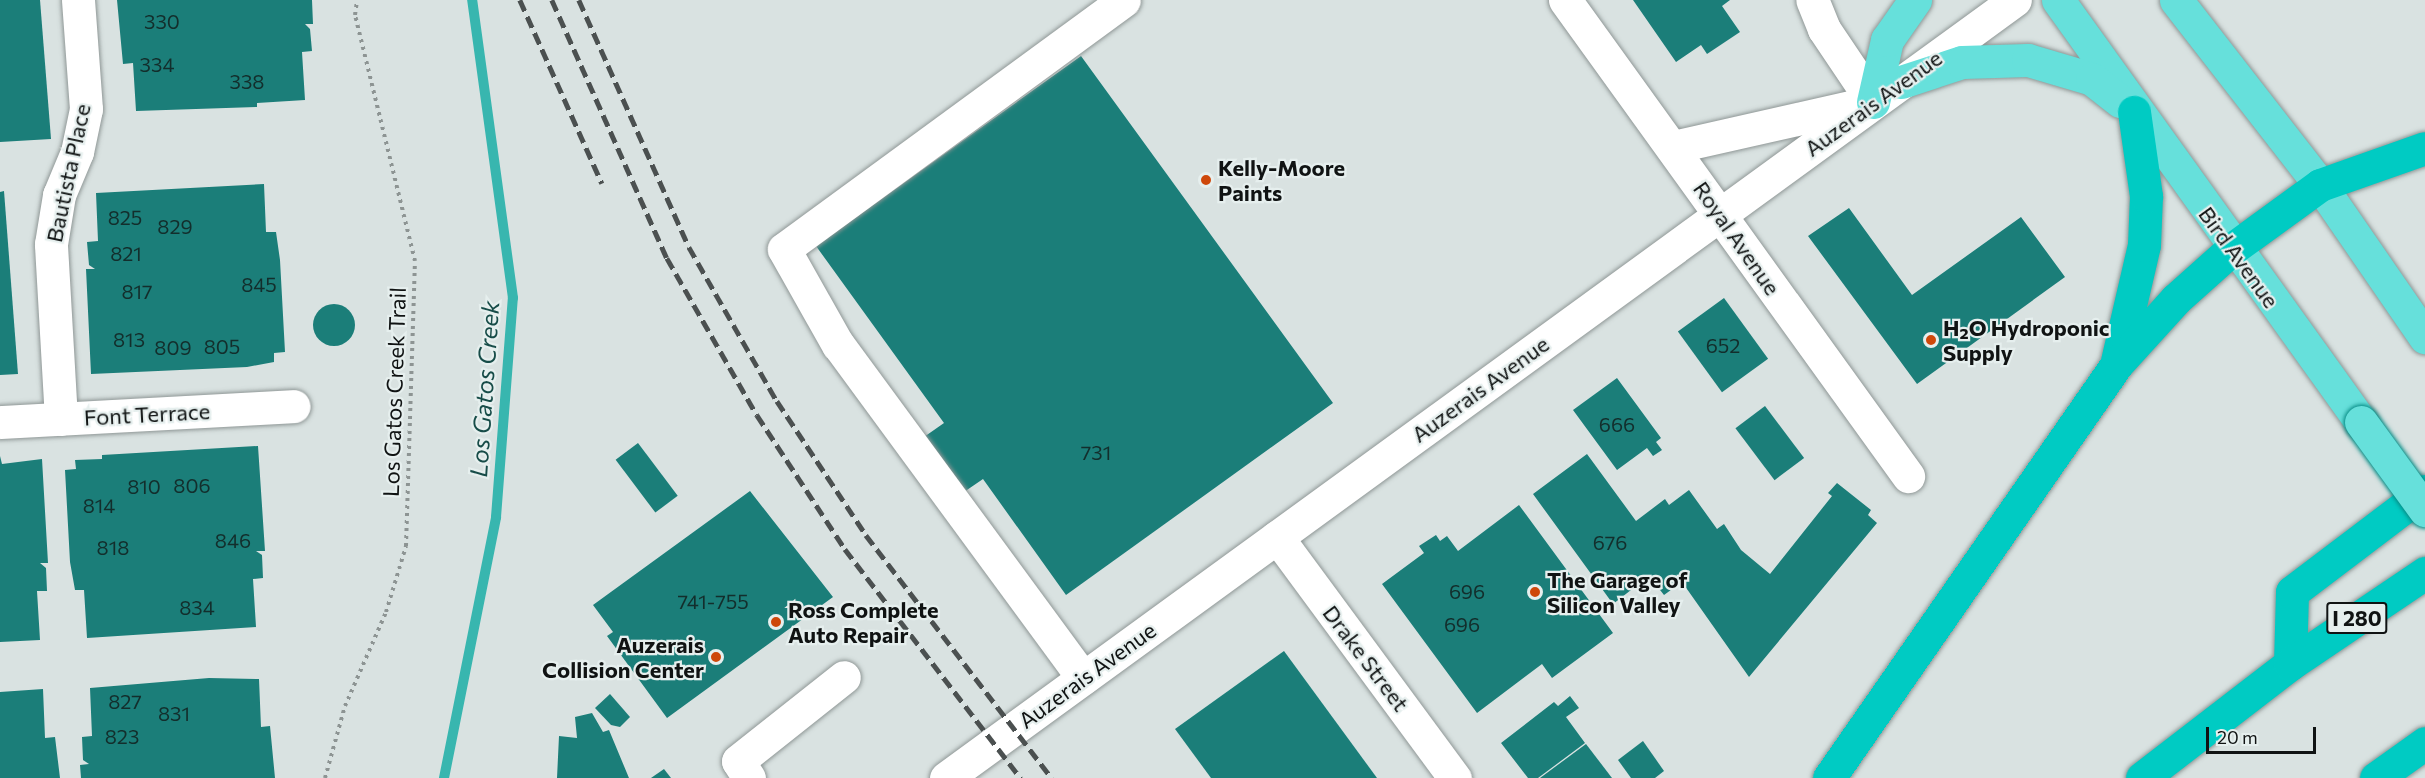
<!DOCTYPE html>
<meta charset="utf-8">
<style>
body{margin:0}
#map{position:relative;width:2425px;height:778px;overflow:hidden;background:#d9e2e1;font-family:Commissioner,sans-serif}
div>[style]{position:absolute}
.stream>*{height:10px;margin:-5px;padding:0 5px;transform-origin:5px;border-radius:5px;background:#38b6af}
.building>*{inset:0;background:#1b7e79;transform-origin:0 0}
.round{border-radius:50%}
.path>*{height:4px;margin-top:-2px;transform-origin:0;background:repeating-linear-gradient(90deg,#8d9493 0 3px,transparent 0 7.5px)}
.roads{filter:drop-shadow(0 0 2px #8f9796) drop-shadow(0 0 2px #8f9796)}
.minor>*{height:33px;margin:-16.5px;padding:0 16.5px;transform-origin:16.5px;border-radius:16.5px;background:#fff}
.major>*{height:33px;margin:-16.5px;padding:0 16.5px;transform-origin:16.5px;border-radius:16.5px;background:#66e0db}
.highway>*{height:33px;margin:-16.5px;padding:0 16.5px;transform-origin:16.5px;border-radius:16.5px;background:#00cbc3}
.rail>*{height:4.5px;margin-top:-2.25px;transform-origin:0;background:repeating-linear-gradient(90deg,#4b5050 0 12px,transparent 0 18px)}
.bridges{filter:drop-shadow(0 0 2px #068b85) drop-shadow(0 0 2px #068b85)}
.major-bridge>*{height:33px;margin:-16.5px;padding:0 16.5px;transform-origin:16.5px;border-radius:16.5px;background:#66e0db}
.dots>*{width:16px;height:16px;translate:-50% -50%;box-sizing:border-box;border:3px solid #e6efee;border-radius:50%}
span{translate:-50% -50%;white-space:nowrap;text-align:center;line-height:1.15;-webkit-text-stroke:4.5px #e6efee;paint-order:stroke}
.number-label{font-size:20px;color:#132e2c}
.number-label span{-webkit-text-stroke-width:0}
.shield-label span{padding:2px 4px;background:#e6efee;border:2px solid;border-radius:4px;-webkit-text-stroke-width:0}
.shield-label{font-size:21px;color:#101313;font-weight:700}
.street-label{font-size:22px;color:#101313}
.poi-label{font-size:22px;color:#101313;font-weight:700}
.left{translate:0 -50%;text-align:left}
.right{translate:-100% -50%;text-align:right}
.water-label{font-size:24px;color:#174c48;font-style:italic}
.scale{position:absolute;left:2206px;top:727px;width:110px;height:27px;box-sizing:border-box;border:3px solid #101313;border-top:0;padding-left:8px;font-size:18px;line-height:21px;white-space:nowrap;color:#101313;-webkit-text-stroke:4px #e6efee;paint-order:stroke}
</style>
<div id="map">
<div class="stream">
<div style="left:444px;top:778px;width:266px;rotate:-78.7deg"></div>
<div style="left:496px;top:517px;width:220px;rotate:-85.6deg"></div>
<div style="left:513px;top:298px;width:301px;rotate:-97.8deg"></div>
</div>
<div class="building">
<div style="clip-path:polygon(0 0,40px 0,51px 139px,0 142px)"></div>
<div style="clip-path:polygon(117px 0,312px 0,313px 24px,305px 24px,310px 29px,312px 51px,302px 52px,305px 100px,257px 103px,257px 107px,136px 111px,133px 63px,123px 64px)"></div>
<div style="clip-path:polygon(1633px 0,1730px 0,1722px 6px,1740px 32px,1707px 54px,1701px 45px,1676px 62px)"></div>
<div style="clip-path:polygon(1081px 56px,1333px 403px,1066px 595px,983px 479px,964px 492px,924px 437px,944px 423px,816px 246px)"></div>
<div style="clip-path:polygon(264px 184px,266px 232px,276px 232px,280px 260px,285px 352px,274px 353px,274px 362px,247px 367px,91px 374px,86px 269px,95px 269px,89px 265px,87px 242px,98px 241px,96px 193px)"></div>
<div style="clip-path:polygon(4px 191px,18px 374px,0 375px,0 192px)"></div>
<div style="clip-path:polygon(1849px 208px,1912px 295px,2021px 217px,2065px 277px,1917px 384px,1808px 236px)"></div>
<div style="left:1724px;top:298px;width:75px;height:57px;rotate:54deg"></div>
<div class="round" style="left:313px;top:304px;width:42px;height:42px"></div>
<div style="clip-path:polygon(1617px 378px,1661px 438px,1656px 442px,1662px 450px,1653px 456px,1647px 448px,1617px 470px,1573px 410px)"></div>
<div style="left:1765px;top:406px;width:65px;height:37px;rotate:53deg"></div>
<div style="left:638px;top:443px;width:66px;height:28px;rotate:53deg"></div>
<div style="clip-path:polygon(258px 446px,265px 551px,256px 551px,262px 555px,263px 578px,253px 579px,256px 627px,87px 638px,84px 590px,75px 590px,70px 562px,65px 470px,76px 469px,75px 460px,102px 459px,102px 455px)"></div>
<div style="clip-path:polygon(1587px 454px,1636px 521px,1665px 499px,1669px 505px,1689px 490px,1717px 529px,1724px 524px,1741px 550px,1770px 574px,1832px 496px,1828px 493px,1837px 483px,1871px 510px,1868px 515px,1877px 523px,1749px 677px,1682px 582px,1664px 595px,1649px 576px,1613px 604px,1533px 494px)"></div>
<div style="clip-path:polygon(0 456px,2px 464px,42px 459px,48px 563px,40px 563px,46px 568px,47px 591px,37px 591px,40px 640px,0 642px)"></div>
<div style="clip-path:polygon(750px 491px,833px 597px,667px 718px,607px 636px,613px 632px,593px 605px)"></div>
<div style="clip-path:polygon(1519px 505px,1613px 633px,1552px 678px,1542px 664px,1477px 713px,1382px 584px,1424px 553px,1419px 546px,1436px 535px,1440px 541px,1447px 536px,1458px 551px)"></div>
<div style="clip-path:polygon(1284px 651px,1377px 778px,1211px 778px,1175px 729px)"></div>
<div style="clip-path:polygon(209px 678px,259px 679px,261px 727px,270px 726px,275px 778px,81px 778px,80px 765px,89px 764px,83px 760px,82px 737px,92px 736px,90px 688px)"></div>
<div style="clip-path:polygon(43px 689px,45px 738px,55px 737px,60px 778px,0 778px,0 692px)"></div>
<div style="clip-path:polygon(610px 694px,630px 717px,620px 727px,611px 725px,595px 708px)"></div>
<div style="clip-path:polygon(1570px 696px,1579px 708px,1566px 717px,1585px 743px,1538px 778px,1528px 778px,1501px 743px,1554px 702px,1558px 706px)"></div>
<div style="clip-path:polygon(592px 713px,603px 732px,609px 730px,629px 778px,557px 778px,559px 736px,577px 738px,575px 717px)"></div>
<div style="clip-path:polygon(1643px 741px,1664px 771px,1655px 778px,1631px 778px,1618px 760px)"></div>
<div style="clip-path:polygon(1586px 744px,1612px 778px,1540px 778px)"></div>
<div style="clip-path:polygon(664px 769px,671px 778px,651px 778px)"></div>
</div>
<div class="path">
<div style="left:325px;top:778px;width:75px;rotate:-74.5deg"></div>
<div style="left:345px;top:706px;width:103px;rotate:-66.4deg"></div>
<div style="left:386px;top:612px;width:69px;rotate:-73.1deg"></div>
<div style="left:406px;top:546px;width:285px;rotate:-88.2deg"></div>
<div style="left:415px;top:261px;width:253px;rotate:-103.7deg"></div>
<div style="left:355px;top:15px;width:15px;rotate:-82deg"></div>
</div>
<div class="roads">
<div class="minor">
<div style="left:1565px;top:0;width:587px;rotate:54.22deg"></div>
<div style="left:1673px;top:147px;width:205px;rotate:-12.7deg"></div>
<div style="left:1873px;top:102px;width:88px;rotate:-123.9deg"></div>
<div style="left:1824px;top:29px;width:31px;rotate:-112deg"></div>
<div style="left:61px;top:419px;width:175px;rotate:-93.3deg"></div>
<div style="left:51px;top:244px;width:50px;rotate:-80.7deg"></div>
<div style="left:59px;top:195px;width:47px;rotate:-67.3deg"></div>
<div style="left:77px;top:152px;width:44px;rotate:-78.2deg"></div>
<div style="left:86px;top:109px;width:109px;rotate:-94.2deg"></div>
<div style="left:0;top:422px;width:294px;rotate:-3.1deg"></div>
<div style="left:1277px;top:537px;width:300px;rotate:53.6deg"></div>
<div style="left:1083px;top:678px;width:413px;rotate:-126.3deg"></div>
<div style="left:838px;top:345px;width:110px;rotate:-119.4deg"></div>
<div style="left:784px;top:249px;width:421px;rotate:-36.2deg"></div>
<div style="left:749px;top:778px;width:20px;rotate:-123deg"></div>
<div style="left:738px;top:761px;width:135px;rotate:-38.4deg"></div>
<div style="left:946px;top:778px;width:1322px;rotate:-36.05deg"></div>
</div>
<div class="major">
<div style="left:2058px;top:0;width:520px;rotate:54.32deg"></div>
<div style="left:2176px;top:0;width:234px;rotate:52.1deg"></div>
<div style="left:2320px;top:185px;width:185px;rotate:55.4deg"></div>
<div style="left:1901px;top:82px;width:64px;rotate:-18.2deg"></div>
<div style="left:1962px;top:62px;width:66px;rotate:-1.7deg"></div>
<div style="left:2028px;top:60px;width:67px;rotate:16.5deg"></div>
<div style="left:2092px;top:79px;width:36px;rotate:38deg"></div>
<div style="left:1873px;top:102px;width:64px;rotate:-77.3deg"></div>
<div style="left:1887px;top:40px;width:49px;rotate:-55deg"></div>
</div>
<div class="highway">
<div style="left:2117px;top:361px;width:119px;rotate:-76.9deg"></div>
<div style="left:2144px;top:245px;width:49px;rotate:-87.7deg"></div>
<div style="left:2146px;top:196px;width:85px;rotate:-98.1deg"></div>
<div style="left:2290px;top:664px;width:72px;rotate:-88.4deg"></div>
<div style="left:2292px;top:592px;width:167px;rotate:-37.2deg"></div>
<div style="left:1829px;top:778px;width:504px;rotate:-55.18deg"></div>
<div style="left:2117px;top:364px;width:88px;rotate:-47.8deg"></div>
<div style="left:2176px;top:299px;width:75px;rotate:-41.8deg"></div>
<div style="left:2232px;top:249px;width:109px;rotate:-36deg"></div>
<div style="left:2320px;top:185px;width:111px;rotate:-19.4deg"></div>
<div style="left:2142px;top:778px;width:187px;rotate:-37.6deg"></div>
<div style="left:2290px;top:664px;width:163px;rotate:-34deg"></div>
<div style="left:2376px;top:778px;width:60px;rotate:-35.5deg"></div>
</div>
</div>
<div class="rail">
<div style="left:520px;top:0;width:201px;rotate:65.9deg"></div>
<div style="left:552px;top:0;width:282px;rotate:66deg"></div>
<div style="left:667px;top:258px;width:181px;rotate:60.2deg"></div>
<div style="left:757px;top:415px;width:160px;rotate:56.7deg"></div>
<div style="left:845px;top:549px;width:289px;rotate:52.5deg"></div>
<div style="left:579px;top:0;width:270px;rotate:66deg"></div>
<div style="left:689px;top:247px;width:177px;rotate:60.3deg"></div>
<div style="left:777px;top:401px;width:161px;rotate:56.4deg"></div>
<div style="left:866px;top:535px;width:306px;rotate:52.6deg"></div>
</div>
<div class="bridges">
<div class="major-bridge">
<div style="left:2361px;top:422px;width:109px;rotate:54deg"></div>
</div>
</div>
<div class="dots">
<div style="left:1206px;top:180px;background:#ce480a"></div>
<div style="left:1931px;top:340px;background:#ce480a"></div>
<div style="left:1535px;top:592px;background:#ce480a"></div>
<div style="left:776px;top:622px;background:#ce480a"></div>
<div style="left:716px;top:657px;background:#ce480a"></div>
</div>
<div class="number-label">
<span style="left:162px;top:21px">330</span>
<span style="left:157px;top:64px">334</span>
<span style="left:247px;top:81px">338</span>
<span style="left:125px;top:217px">825</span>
<span style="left:175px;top:226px">829</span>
<span style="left:126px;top:253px">821</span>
<span style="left:259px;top:284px">845</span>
<span style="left:137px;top:291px">817</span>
<span style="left:129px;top:339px">813</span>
<span style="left:1723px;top:345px">652</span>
<span style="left:222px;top:346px">805</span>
<span style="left:173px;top:347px">809</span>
<span style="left:1617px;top:424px">666</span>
<span style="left:1096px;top:452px">731</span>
<span style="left:192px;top:485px">806</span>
<span style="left:144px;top:486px">810</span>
<span style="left:99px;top:505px">814</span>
<span style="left:233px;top:540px">846</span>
<span style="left:1610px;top:542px">676</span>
<span style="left:113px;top:547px">818</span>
<span style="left:1467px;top:591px">696</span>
<span style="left:713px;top:601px">741-755</span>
<span style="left:197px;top:607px">834</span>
<span style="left:1462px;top:624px">696</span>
<span style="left:125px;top:701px">827</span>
<span style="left:174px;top:713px">831</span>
<span style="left:122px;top:736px">823</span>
</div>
<div class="shield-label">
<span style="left:2357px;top:618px">I 280</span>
</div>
<div class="street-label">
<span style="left:1873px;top:103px;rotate:-36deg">Auzerais Avenue</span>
<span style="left:68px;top:173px;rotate:-78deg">Bautista Place</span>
<span style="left:1737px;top:238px;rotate:55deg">Royal Avenue</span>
<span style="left:2239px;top:257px;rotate:54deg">Bird Avenue</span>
<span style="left:1480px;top:389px;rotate:-36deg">Auzerais Avenue</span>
<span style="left:394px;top:392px;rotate:-88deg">Los Gatos Creek Trail</span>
<span style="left:147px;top:414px;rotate:-3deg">Font Terrace</span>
<span style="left:1366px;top:658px;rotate:53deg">Drake Street</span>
<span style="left:1087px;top:675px;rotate:-36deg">Auzerais Avenue</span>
</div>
<div class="poi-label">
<span class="left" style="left:1218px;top:180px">Kelly-Moore<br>Paints</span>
<span class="left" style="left:1943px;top:340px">H₂O Hydroponic<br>Supply</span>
<span class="left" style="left:1547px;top:592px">The Garage of<br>Silicon Valley</span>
<span class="left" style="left:788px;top:622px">Ross Complete<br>Auto Repair</span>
<span class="right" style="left:704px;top:657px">Auzerais<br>Collision Center</span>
</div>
<div class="water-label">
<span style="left:484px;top:389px;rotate:-86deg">Los Gatos Creek</span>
</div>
<div class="scale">20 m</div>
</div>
